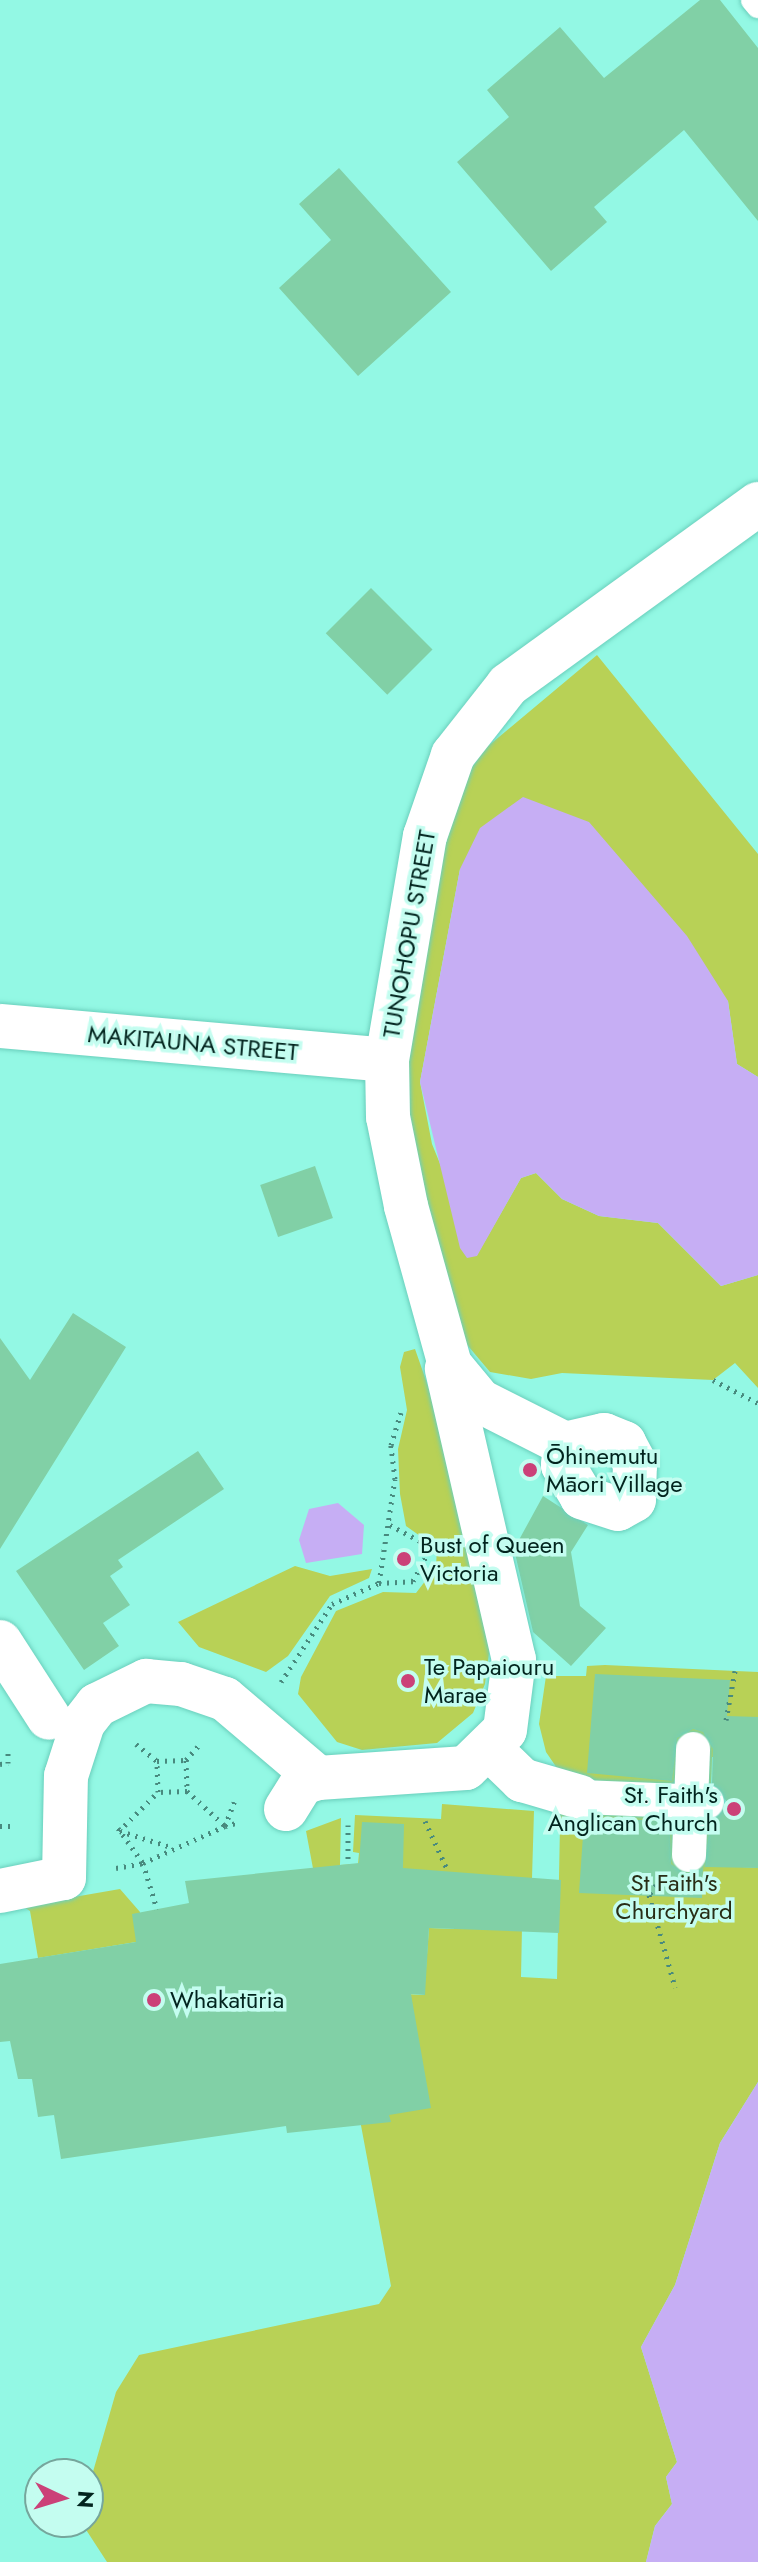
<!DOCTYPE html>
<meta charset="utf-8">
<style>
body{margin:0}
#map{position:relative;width:758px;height:2562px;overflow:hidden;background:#93f8e4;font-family:Jost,sans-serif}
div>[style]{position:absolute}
.green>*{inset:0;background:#b8d156}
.water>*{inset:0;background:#c6aef4}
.building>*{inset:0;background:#81d0a6;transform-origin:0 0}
.path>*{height:5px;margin-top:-2.5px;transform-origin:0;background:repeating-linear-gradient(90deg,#488a7e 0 2px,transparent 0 8px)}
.roads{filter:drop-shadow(0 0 2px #6acfbc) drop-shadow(0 0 2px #6acfbc)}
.service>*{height:24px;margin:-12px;padding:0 12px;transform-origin:12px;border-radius:12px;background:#fff}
.pedestrian>*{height:34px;margin:-17px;padding:0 17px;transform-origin:17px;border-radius:17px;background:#fff}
.minor>*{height:44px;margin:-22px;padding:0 22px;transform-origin:22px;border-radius:22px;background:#fff}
.dots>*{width:22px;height:22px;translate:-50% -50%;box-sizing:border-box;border:4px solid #c4fdf0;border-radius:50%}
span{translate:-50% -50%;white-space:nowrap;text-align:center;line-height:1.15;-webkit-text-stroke:7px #c4fdf0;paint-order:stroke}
.street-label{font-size:24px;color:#02241e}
.poi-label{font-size:24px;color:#02241e}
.left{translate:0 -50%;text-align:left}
.right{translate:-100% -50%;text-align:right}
.park-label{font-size:24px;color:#282d16}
.north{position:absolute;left:24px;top:2458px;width:80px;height:80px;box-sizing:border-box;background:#c4fdf0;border:2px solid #76a69c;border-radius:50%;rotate:94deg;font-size:22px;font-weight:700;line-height:32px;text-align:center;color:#02241e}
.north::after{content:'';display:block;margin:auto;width:28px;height:36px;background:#cb4178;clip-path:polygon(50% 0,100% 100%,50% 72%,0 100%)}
</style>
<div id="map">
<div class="green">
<div style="clip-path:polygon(597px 655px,758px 854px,758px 1077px,737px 1064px,728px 1001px,460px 869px,420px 1082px,432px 1144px,477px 1255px,521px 1178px,536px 1173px,562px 1199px,599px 1216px,658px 1223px,721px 1286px,758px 1275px,758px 1388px,735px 1363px,713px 1380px,562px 1373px,531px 1379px,490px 1372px,458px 1334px,427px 1216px,402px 1089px,441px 859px,467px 774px,487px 747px)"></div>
<div style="clip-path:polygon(415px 1349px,449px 1446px,490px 1646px,485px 1684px,473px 1713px,437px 1743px,362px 1750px,337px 1742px,298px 1694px,301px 1677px,336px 1611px,383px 1592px,416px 1593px,436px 1567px,437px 1548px,406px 1526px,400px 1494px,398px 1449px,407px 1410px,400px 1367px,404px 1352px)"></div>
<div style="clip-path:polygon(295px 1566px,330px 1576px,372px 1569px,369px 1578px,330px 1596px,288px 1656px,266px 1672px,199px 1647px,178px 1622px)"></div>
<div style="clip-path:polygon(evenodd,605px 1665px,758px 1672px,758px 1717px,725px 1757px,712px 1757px,709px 1832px,742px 1867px,758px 1868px,758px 2082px,720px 2143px,675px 2285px,641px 2347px,677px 2462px,666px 2477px,672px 2504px,655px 2526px,646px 2562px,107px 2562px,81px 2522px,88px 2522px,88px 2489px,116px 2392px,139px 2355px,379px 2304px,391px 2286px,306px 1831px,341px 1818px,340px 1865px,358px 1864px,359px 1853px,353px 1852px,355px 1815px,441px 1819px,442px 1804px,534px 1811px,532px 1878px,523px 1878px,521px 1977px,557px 1979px,561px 1774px,546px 1752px,539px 1724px,546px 1676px,586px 1676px,587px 1666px,605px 1665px,459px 1882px,454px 1929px,429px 1928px,424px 1995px,366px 1992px,459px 1882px)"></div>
<div style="clip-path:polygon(120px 1889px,140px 1912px,136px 1942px,38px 1958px,30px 1911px,22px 1906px)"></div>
</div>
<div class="water">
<div style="clip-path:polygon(523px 797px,589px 822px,687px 936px,728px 1001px,737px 1064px,758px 1077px,758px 1275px,721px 1286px,658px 1223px,599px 1216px,562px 1199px,536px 1173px,521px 1178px,477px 1256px,467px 1258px,460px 1248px,420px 1082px,460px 869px,480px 828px)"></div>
<div style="clip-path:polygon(338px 1503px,364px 1525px,362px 1554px,306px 1563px,299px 1540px,309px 1509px)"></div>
<div style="clip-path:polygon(758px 2082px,758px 2562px,646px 2562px,655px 2526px,672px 2504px,666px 2477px,677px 2462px,641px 2347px,675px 2285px,720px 2143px)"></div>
</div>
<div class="building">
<div style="clip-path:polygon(700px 0,720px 0,758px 48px,758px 221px,684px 130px,594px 207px,607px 222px,551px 271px,457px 162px,509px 117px,487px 90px,560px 27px,604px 78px)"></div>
<div style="clip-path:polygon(339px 168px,451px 292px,358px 376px,279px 288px,331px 240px,299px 204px)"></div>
<div style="left:371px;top:588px;width:87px;height:64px;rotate:45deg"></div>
<div style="left:315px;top:1166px;width:55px;height:58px;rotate:71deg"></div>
<div style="clip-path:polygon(73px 1313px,126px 1347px,0 1549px,0 1338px,30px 1380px)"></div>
<div style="clip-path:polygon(198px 1451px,224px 1489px,118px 1560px,123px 1567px,110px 1576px,130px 1605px,103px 1623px,119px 1646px,84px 1670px,16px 1571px)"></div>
<div style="clip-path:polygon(543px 1496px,588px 1525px,571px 1552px,580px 1606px,606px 1628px,571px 1666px,533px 1632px,514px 1549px)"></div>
<div style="clip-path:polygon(595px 1674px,730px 1680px,727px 1716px,758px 1717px,758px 1868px,705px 1867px,710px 1821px,727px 1802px,712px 1783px,713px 1749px,703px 1732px,693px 1729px,677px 1738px,672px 1781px,587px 1773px)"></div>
<div style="clip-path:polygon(593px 1818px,670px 1821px,671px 1864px,687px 1875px,703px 1868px,702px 1898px,579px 1893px,584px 1821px)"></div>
<div style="clip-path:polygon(362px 1822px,404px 1824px,403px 1868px,561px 1880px,559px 1933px,429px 1928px,425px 1995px,411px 1994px,431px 2108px,389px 2115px,391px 2122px,287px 2133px,286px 2126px,61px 2159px,54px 2115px,38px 2117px,32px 2079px,18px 2079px,10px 2041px,0 2042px,0 1964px,136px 1942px,132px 1914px,189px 1903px,185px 1881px,359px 1863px)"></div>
</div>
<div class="path">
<div style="left:713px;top:1380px;width:51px;rotate:27.1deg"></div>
<div style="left:379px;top:1583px;width:34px;rotate:-3deg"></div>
<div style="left:413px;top:1581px;width:32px;rotate:-62deg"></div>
<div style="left:428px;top:1553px;width:14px;rotate:-124deg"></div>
<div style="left:420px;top:1541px;width:36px;rotate:-152deg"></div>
<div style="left:281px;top:1682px;width:93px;rotate:-56.8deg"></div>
<div style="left:332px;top:1604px;width:51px;rotate:-24.1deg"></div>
<div style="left:379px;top:1583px;width:105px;rotate:-81.3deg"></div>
<div style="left:395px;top:1479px;width:34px;rotate:-97deg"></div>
<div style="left:391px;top:1445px;width:34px;rotate:-73deg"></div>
<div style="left:726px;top:1720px;width:50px;rotate:-79.6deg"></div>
<div style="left:136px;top:1744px;width:27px;rotate:39deg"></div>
<div style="left:157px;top:1761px;width:29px;rotate:-2deg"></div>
<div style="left:186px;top:1760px;width:31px;rotate:88deg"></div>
<div style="left:187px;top:1791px;width:29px;rotate:178deg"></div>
<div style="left:186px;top:1760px;width:23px;rotate:-49deg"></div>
<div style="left:0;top:1764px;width:8px;rotate:-7deg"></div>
<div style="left:8px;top:1763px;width:12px;rotate:-90deg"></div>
<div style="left:187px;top:1791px;width:52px;rotate:42.6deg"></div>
<div style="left:225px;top:1826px;width:11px;rotate:-15deg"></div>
<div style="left:425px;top:1821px;width:55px;rotate:65.3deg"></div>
<div style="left:348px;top:1825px;width:39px;rotate:90deg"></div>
<div style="left:0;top:1826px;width:14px"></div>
<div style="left:118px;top:1828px;width:43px;rotate:54.5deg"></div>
<div style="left:143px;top:1863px;width:90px;rotate:-24.3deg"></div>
<div style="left:225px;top:1826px;width:26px;rotate:-69deg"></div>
<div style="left:119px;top:1831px;width:55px;rotate:-45deg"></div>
<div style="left:158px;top:1792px;width:31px;rotate:-92deg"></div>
<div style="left:120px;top:1831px;width:53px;rotate:17.4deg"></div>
<div style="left:116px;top:1868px;width:27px;rotate:-10deg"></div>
<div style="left:143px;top:1863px;width:48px;rotate:73.1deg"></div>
<div style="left:656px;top:1885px;width:12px;rotate:125deg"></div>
<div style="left:649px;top:1895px;width:96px;rotate:74.2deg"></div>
</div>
<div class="roads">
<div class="service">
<div style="left:753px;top:0;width:8px;rotate:50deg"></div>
</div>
<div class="pedestrian">
<div style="left:580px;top:1797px;width:127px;rotate:2.3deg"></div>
<div style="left:689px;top:1855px;width:106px;rotate:-87.8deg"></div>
</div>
<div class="minor">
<div style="left:0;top:1026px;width:388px;rotate:5deg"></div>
<div style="left:604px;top:1435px;width:22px;rotate:22deg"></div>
<div style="left:624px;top:1443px;width:24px;rotate:62deg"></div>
<div style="left:635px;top:1464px;width:36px;rotate:92deg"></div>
<div style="left:634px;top:1500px;width:18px;rotate:151deg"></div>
<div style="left:618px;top:1509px;width:38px;rotate:-162deg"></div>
<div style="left:582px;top:1497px;width:37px;rotate:-121deg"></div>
<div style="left:563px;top:1465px;width:21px;rotate:-85deg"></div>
<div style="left:565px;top:1444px;width:40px;rotate:-13deg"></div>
<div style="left:565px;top:1444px;width:95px;rotate:-153.2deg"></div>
<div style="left:480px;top:1401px;width:47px;rotate:-129.8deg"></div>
<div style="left:450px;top:1365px;width:165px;rotate:-105.5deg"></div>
<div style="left:406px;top:1206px;width:91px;rotate:-101.4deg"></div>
<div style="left:388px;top:1117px;width:57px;rotate:-91deg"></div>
<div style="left:387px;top:1060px;width:227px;rotate:-80.4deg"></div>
<div style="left:425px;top:836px;width:86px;rotate:-70.9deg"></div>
<div style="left:453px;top:755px;width:89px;rotate:-51.8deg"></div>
<div style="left:508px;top:685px;width:309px;rotate:-35.9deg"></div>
<div style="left:0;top:1642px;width:90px;rotate:57.2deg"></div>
<div style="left:490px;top:1749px;width:45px;rotate:44.1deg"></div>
<div style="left:522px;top:1780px;width:60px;rotate:16.3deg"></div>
<div style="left:286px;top:1809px;width:31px;rotate:-58deg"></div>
<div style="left:302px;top:1783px;width:17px;rotate:-17deg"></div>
<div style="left:318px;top:1778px;width:148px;rotate:-3.9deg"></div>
<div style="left:466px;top:1768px;width:54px;rotate:-44.3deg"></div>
<div style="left:505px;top:1730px;width:71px;rotate:-82.7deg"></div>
<div style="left:514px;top:1660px;width:299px;rotate:-103deg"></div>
<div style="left:0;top:1891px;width:65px;rotate:-11.5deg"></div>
<div style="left:64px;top:1878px;width:102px;rotate:-88.9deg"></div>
<div style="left:66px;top:1776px;width:56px;rotate:-72.2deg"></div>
<div style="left:83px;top:1723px;width:23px;rotate:-52deg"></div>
<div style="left:97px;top:1705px;width:55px;rotate:-26.1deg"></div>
<div style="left:146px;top:1681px;width:35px;rotate:5deg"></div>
<div style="left:181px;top:1684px;width:46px;rotate:18.8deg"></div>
<div style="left:225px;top:1699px;width:122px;rotate:40.3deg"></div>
</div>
</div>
<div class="dots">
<div style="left:530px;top:1470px;background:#cb4178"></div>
<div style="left:404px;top:1559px;background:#cb4178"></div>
<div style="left:408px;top:1681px;background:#cb4178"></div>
<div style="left:734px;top:1809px;background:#cb4178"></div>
<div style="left:154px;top:2000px;background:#cb4178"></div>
</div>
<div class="street-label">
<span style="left:409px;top:934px;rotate:-80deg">TUNOHOPU STREET</span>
<span style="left:193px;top:1043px;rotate:5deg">MAKITAUNA STREET</span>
</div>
<div class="poi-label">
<span class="left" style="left:546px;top:1470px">Ōhinemutu<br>Māori Village</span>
<span class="left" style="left:420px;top:1559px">Bust of Queen<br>Victoria</span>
<span class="left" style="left:424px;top:1681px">Te Papaiouru<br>Marae</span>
<span class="right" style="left:718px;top:1809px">St. Faith's<br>Anglican Church</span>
<span class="left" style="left:170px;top:2000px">Whakatūria</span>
</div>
<div class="park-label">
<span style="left:674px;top:1897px">St Faith's<br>Churchyard</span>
</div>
<div class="north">N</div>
</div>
